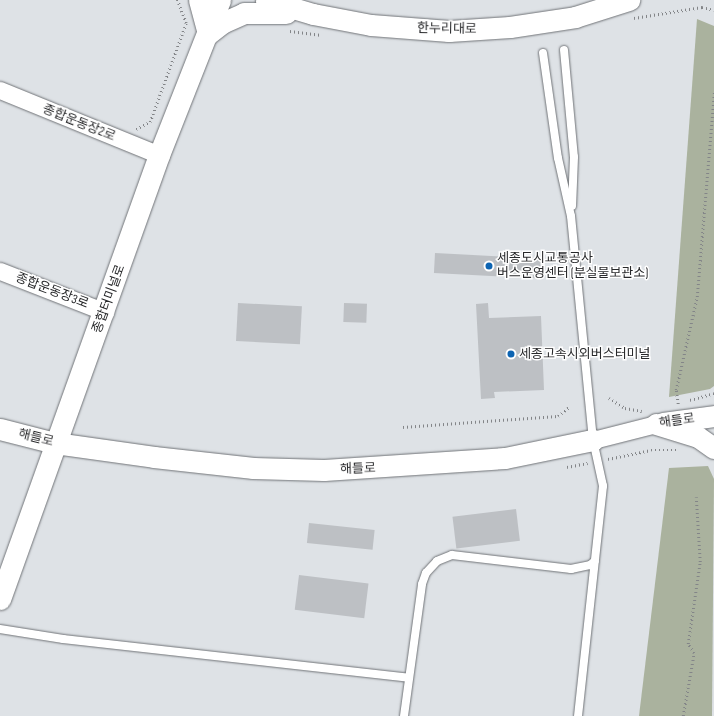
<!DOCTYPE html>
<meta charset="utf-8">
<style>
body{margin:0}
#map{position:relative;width:714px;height:716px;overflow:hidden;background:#dee2e6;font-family:"Sofia Sans Condensed","Noto Sans KR",sans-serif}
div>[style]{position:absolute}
.green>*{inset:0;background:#aab29e}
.building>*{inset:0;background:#bdc0c4;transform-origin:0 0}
.path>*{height:2.5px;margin-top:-1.25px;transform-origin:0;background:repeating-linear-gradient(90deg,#838588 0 1px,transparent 0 4px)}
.roads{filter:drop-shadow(0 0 1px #707377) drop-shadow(0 0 1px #707377)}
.service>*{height:8px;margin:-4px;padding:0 4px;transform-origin:4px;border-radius:4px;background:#fff}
.minor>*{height:17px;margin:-8.5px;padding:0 8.5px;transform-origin:8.5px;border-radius:8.5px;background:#fff}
.tertiary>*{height:21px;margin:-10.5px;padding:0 10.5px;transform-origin:10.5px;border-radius:10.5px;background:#fff}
.dots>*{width:11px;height:11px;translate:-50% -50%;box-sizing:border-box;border:2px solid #fff;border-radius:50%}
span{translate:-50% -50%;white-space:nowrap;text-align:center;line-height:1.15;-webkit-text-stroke:3px #fff;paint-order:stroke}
.street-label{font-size:13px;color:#28292b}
.poi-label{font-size:13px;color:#28292b}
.left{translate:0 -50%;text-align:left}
</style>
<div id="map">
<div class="green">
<div style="clip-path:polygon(697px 19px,714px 26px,714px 386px,710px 389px,669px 397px)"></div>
<div style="clip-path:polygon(708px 466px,714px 479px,712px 716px,639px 716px,669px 468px)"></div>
</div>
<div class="building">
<div style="left:435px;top:253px;width:108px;height:20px;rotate:3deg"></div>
<div style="left:238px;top:303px;width:64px;height:38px;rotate:3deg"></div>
<div style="left:344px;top:303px;width:23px;height:19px;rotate:2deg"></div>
<div style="clip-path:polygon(488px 303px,489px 318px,541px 316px,544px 390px,494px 392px,495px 398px,481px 399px,476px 304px)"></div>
<div style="left:516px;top:509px;width:32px;height:64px;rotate:83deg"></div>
<div style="left:309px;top:523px;width:66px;height:20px;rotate:6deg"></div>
<div style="left:299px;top:575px;width:70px;height:35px;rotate:7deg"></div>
</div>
<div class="path">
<div style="left:634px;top:18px;width:69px;rotate:-9.2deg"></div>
<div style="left:702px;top:7px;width:12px;rotate:14deg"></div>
<div style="left:290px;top:31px;width:32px;rotate:7deg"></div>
<div style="left:136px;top:129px;width:16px;rotate:-27deg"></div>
<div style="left:150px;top:122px;width:105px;rotate:-70deg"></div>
<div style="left:186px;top:23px;width:25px;rotate:-111deg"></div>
<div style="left:609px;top:398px;width:19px;rotate:32deg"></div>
<div style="left:625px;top:408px;width:17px;rotate:10deg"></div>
<div style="left:690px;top:400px;width:25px;rotate:-16deg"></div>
<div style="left:678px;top:404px;width:14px;rotate:-98deg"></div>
<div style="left:676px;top:390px;width:95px;rotate:-77.3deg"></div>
<div style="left:697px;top:297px;width:205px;rotate:-85.2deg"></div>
<div style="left:403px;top:427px;width:155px;rotate:-4.1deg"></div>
<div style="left:558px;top:416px;width:14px;rotate:-39deg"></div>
<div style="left:608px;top:459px;width:44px;rotate:-11.8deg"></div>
<div style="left:651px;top:450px;width:26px"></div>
<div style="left:567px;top:467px;width:21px;rotate:-11deg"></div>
<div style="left:683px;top:716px;width:64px;rotate:-80.1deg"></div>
<div style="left:694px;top:653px;width:11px;rotate:-124deg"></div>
<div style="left:688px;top:644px;width:83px;rotate:-81.7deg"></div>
<div style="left:700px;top:562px;width:65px;rotate:-93.5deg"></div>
</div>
<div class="roads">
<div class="service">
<div style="left:564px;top:50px;width:107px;rotate:84.7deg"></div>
<div style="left:574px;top:157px;width:49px;rotate:92.3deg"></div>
<div style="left:543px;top:53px;width:106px;rotate:81.9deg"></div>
<div style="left:558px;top:158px;width:59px;rotate:77.4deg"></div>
<div style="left:571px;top:216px;width:225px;rotate:84.4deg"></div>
<div style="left:593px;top:440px;width:47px;rotate:77.7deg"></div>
<div style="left:603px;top:486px;width:231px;rotate:96.2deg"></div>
<div style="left:0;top:629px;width:64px;rotate:9deg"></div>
<div style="left:63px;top:639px;width:348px;rotate:6.4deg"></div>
<div style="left:404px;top:716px;width:133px;rotate:-82.2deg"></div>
<div style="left:422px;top:584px;width:12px;rotate:-70deg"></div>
<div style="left:426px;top:573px;width:16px;rotate:-47deg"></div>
<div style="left:437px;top:561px;width:16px;rotate:-22deg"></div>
<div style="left:452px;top:555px;width:120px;rotate:6.7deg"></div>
<div style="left:571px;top:569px;width:19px;rotate:-12deg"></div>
<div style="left:590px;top:565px;width:6px;rotate:-39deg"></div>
</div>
<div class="minor">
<div style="left:0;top:90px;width:172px;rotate:22.2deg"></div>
<div style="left:0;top:271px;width:113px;rotate:21.3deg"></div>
<div style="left:593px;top:440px;width:65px;rotate:-14.3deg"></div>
</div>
<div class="tertiary">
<div style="left:199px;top:0;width:35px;rotate:75deg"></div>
<div style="left:266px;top:0;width:49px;rotate:16.6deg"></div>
<div style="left:313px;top:14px;width:59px;rotate:10.7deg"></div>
<div style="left:371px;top:25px;width:78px;rotate:4.4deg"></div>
<div style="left:449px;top:31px;width:61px;rotate:-3.8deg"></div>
<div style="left:510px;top:27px;width:66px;rotate:-8.7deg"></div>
<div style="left:575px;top:17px;width:57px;rotate:-17.5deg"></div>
<div style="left:208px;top:34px;width:18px;rotate:-38deg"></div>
<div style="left:222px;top:23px;width:24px;rotate:-24deg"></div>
<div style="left:244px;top:13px;width:42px"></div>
<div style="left:663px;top:423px;width:51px;rotate:-7.8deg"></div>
<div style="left:656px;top:424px;width:44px;rotate:17.2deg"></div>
<div style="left:698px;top:437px;width:19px;rotate:35deg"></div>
<div style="left:0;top:429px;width:57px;rotate:14.3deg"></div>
<div style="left:55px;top:443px;width:100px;rotate:8deg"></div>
<div style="left:154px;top:457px;width:100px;rotate:6.3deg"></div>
<div style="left:253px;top:468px;width:71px;rotate:1.6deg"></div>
<div style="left:324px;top:470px;width:181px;rotate:-3.8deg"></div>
<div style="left:505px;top:458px;width:90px;rotate:-11.6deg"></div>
<div style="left:0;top:599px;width:472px;rotate:-70.3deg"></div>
<div style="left:159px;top:155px;width:167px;rotate:-68.5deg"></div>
</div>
</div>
<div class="dots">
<div style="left:489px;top:266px;background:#0d64b2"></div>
<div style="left:511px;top:354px;background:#0d64b2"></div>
</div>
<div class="street-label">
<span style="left:447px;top:29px;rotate:1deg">한누리대로</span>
<span style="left:79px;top:123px;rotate:22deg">종합운동장2로</span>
<span style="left:52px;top:291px;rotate:21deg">종합운동장3로</span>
<span style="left:109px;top:299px;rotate:-70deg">종합터미널로</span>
<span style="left:677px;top:421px;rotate:-8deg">해들로</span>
<span style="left:36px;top:438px;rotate:14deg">해들로</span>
<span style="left:358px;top:469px;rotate:-2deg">해들로</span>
</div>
<div class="poi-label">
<span class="left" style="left:497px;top:266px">세종도시교통공사<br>버스운영센터 (분실물보관소)</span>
<span class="left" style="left:519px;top:354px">세종고속시외버스터미널</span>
</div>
</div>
